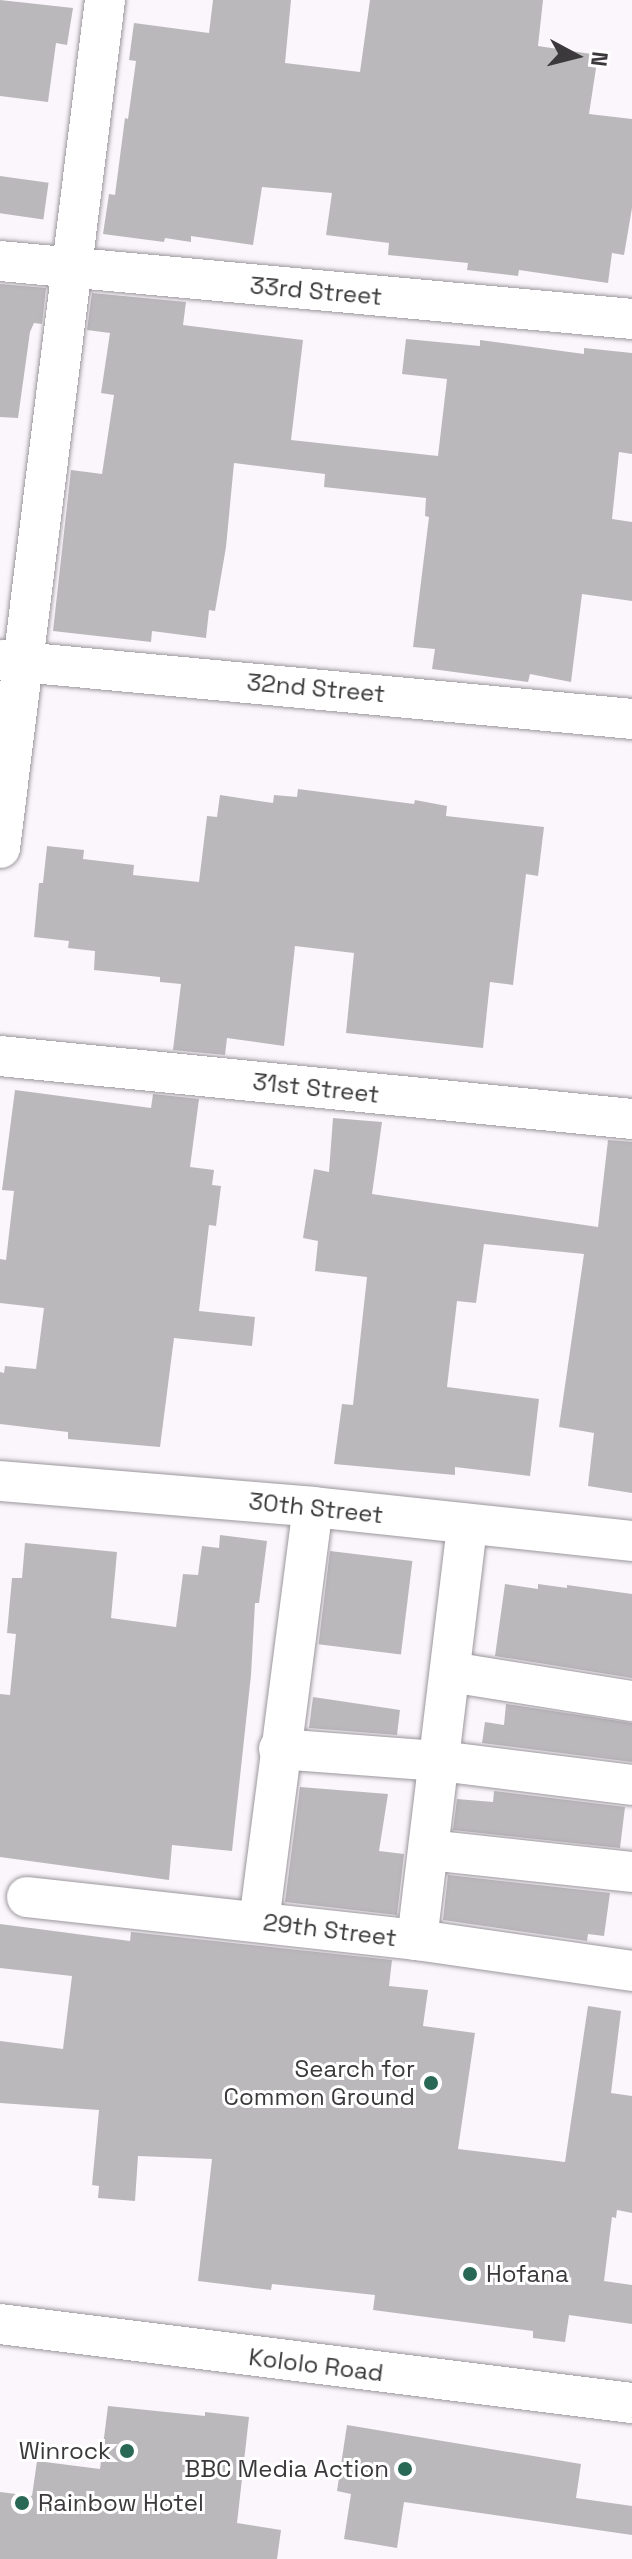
<!DOCTYPE html>
<style>
body{margin:0}
#map{position:relative;width:632px;height:2559px;overflow:hidden;background:#faf6fb;font-family:"Space Grotesk",sans-serif}
div>[style]{position:absolute}
.building>*{inset:0;background:#bbb8bc;transform-origin:0 0}
.roads{filter:drop-shadow(0 0 2px #9b979c) drop-shadow(0 0 2px #9b979c)}
.minor>*{height:40px;margin:-20px;padding:0 20px;transform-origin:20px;border-radius:20px;background:#fff}
.dots>*{width:22px;height:22px;translate:-50% -50%;box-sizing:border-box;border:4px solid #fff;border-radius:50%}
span{translate:-50% -50%;white-space:nowrap;text-align:center;line-height:1.15;-webkit-text-stroke:6px #fff;paint-order:stroke}
.street-label{font-size:24px;color:#3b393b}
.poi-label{font-size:24px;color:#3b393b}
.right{translate:-100% -50%;text-align:right}
.left{translate:0 -50%;text-align:left}
.north{position:absolute;left:536px;top:16px;width:80px;height:80px;-webkit-text-stroke:6px #fff;paint-order:stroke;rotate:97deg;font-size:22px;font-weight:700;line-height:32px;text-align:center;color:#3b393b}
.north::after{content:'';display:block;margin:auto;width:28px;height:36px;background:#3b393b;clip-path:polygon(50% 0,100% 100%,50% 72%,0 100%)}
</style>
<div id="map">
<div class="building">
<i style="clip-path:polygon(0 0,73px 8px,67px 45px,56px 43px,48px 102px,0 96px)"></i>
<i style="clip-path:polygon(213px 0,291px 0,285px 63px,360px 72px,370px 0,543px 0,538px 46px,598px 55px,589px 114px,632px 119px,632px 208px,624px 255px,612px 253px,608px 283px,519px 270px,518px 276px,467px 270px,468px 263px,388px 255px,389px 243px,326px 235px,332px 193px,262px 187px,253px 245px,191px 236px,191px 242px,165px 238px,164px 242px,103px 234px,109px 194px,115px 195px,125px 118px,128px 119px,136px 61px,129px 60px,134px 23px,209px 33px)"></i>
<i style="left:0;top:176px;width:49px;height:37px;rotate:8deg"></i>
<i style="clip-path:polygon(0 284px,46px 288px,42px 324px,34px 323px,30px 332px,18px 418px,0 417px)"></i>
<i style="clip-path:polygon(92px 293px,186px 302px,183px 325px,303px 340px,291px 440px,438px 456px,447px 379px,402px 374px,406px 339px,480px 346px,480px 340px,584px 354px,584px 348px,632px 353px,632px 454px,619px 452px,612px 519px,632px 522px,632px 601px,582px 594px,571px 682px,530px 674px,528px 682px,432px 669px,435px 649px,413px 647px,429px 517px,425px 516px,426px 498px,324px 487px,325px 474px,234px 463px,226px 547px,215px 611px,209px 610px,206px 638px,152px 631px,151px 642px,53px 631px,71px 470px,102px 474px,114px 395px,101px 393px,110px 333px,87px 330px)"></i>
<i style="clip-path:polygon(298px 789px,414px 804px,415px 800px,447px 806px,446px 816px,544px 827px,538px 876px,526px 874px,513px 985px,490px 982px,483px 1048px,346px 1033px,354px 953px,295px 946px,284px 1046px,227px 1038px,225px 1055px,173px 1050px,181px 984px,160px 982px,160px 977px,94px 970px,95px 951px,68px 948px,69px 941px,34px 937px,39px 883px,43px 883px,47px 846px,84px 850px,83px 859px,134px 865px,133px 875px,199px 882px,207px 816px,217px 817px,220px 795px,273px 803px,274px 795px,297px 797px)"></i>
<i style="clip-path:polygon(15px 1090px,151px 1108px,153px 1094px,199px 1099px,190px 1167px,214px 1170px,212px 1185px,221px 1186px,216px 1226px,209px 1225px,199px 1311px,255px 1317px,252px 1346px,174px 1338px,160px 1447px,68px 1439px,68px 1432px,0 1424px,0 1372px,4px 1373px,5px 1366px,36px 1369px,44px 1308px,0 1303px,0 1259px,6px 1260px,14px 1191px,2px 1190px)"></i>
<i style="clip-path:polygon(333px 1118px,382px 1122px,372px 1194px,598px 1227px,608px 1140px,632px 1142px,632px 1493px,588px 1486px,594px 1433px,559px 1427px,584px 1254px,484px 1244px,476px 1303px,457px 1301px,447px 1387px,539px 1399px,530px 1476px,455px 1467px,455px 1475px,334px 1464px,342px 1404px,353px 1405px,367px 1277px,315px 1271px,318px 1241px,303px 1238px,314px 1169px,329px 1172px)"></i>
<i style="clip-path:polygon(220px 1535px,267px 1541px,259px 1603px,255px 1603px,251px 1675px,232px 1851px,172px 1845px,169px 1880px,0 1857px,0 1694px,10px 1695px,16px 1634px,7px 1633px,12px 1578px,22px 1578px,25px 1543px,117px 1552px,111px 1618px,176px 1627px,183px 1574px,198px 1575px,202px 1546px,219px 1548px)"></i>
<i style="left:330px;top:1551px;width:83px;height:94px;rotate:7deg"></i>
<i style="clip-path:polygon(505px 1584px,538px 1589px,538px 1584px,567px 1588px,567px 1585px,632px 1594px,632px 1678px,495px 1656px)"></i>
<i style="clip-path:polygon(313px 1697px,400px 1710px,397px 1735px,309px 1728px)"></i>
<i style="clip-path:polygon(506px 1704px,632px 1723px,632px 1762px,482px 1743px,485px 1722px,504px 1725px)"></i>
<i style="clip-path:polygon(300px 1787px,388px 1794px,379px 1851px,404px 1854px,397px 1915px,285px 1902px)"></i>
<i style="clip-path:polygon(494px 1791px,625px 1807px,620px 1848px,453px 1830px,457px 1799px,493px 1802px)"></i>
<i style="clip-path:polygon(448px 1875px,610px 1893px,604px 1936px,588px 1934px,587px 1941px,443px 1920px)"></i>
<i style="clip-path:polygon(0 1924px,130px 1941px,131px 1932px,392px 1960px,389px 1986px,428px 1990px,423px 2026px,475px 2033px,458px 2149px,565px 2162px,588px 2006px,621px 2011px,611px 2093px,632px 2096px,632px 2213px,617px 2210px,616px 2218px,612px 2217px,604px 2281px,632px 2285px,632px 2324px,569px 2315px,565px 2342px,533px 2338px,533px 2331px,373px 2310px,375px 2295px,272px 2284px,271px 2290px,198px 2281px,212px 2159px,138px 2156px,135px 2201px,98px 2198px,99px 2186px,92px 2185px,99px 2110px,0 2103px,0 2041px,63px 2049px,72px 1976px,0 1968px)"></i>
<i style="clip-path:polygon(108px 2406px,205px 2416px,205px 2412px,249px 2417px,237px 2523px,281px 2530px,277px 2559px,0 2559px,0 2492px,32px 2496px,37px 2461px,100px 2469px)"></i>
<i style="clip-path:polygon(347px 2425px,581px 2464px,576px 2498px,632px 2506px,632px 2535px,404px 2502px,397px 2548px,344px 2539px,351px 2494px,337px 2491px)"></i>
</div>
<div class="roads">
<div class="minor">
<i style="left:0;top:261px;width:635px;rotate:5.24deg"></i>
<i style="left:0;top:660px;width:635px;rotate:5.33deg"></i>
<i style="left:0;top:848px;width:854px;rotate:-82.94deg"></i>
<i style="left:0;top:1056px;width:635px;rotate:5.69deg"></i>
<i style="left:0;top:1481px;width:314px;rotate:4.7deg"></i>
<i style="left:313px;top:1507px;width:321px;rotate:6.1deg"></i>
<i style="left:450px;top:1672px;width:184px;rotate:9.1deg"></i>
<i style="left:279px;top:1749px;width:161px;rotate:4.3deg"></i>
<i style="left:440px;top:1761px;width:193px;rotate:7.1deg"></i>
<i style="left:429px;top:1850px;width:204px;rotate:6.2deg"></i>
<i style="left:27px;top:1897px;width:392px;rotate:6.3deg"></i>
<i style="left:417px;top:1940px;width:217px;rotate:8.2deg"></i>
<i style="left:259px;top:1922px;width:418px;rotate:-82.6deg"></i>
<i style="left:417px;top:1940px;width:419px;rotate:-83.1deg"></i>
<i style="left:0;top:2324px;width:637px;rotate:7.13deg"></i>
</div>
</div>
<div class="dots">
<i style="left:431px;top:2083px;background:#296854"></i>
<i style="left:470px;top:2274px;background:#296854"></i>
<i style="left:127px;top:2451px;background:#296854"></i>
<i style="left:405px;top:2469px;background:#296854"></i>
<i style="left:22px;top:2503px;background:#296854"></i>
</div>
<div class="street-label">
<span style="left:316px;top:291px;rotate:5deg">33rd Street</span>
<span style="left:316px;top:688px;rotate:5deg">32nd Street</span>
<span style="left:316px;top:1088px;rotate:6deg">31st Street</span>
<span style="left:316px;top:1508px;rotate:6deg">30th Street</span>
<span style="left:330px;top:1930px;rotate:7deg">29th Street</span>
<span style="left:316px;top:2365px;rotate:7deg">Kololo Road</span>
</div>
<div class="poi-label">
<span class="right" style="left:415px;top:2083px">Search for<br>Common Ground</span>
<span class="left" style="left:486px;top:2274px">Hofana</span>
<span class="right" style="left:111px;top:2451px">Winrock</span>
<span class="right" style="left:389px;top:2469px">BBC Media Action</span>
<span class="left" style="left:38px;top:2503px">Rainbow Hotel</span>
</div>
<div class="north">N</div>
</div>
